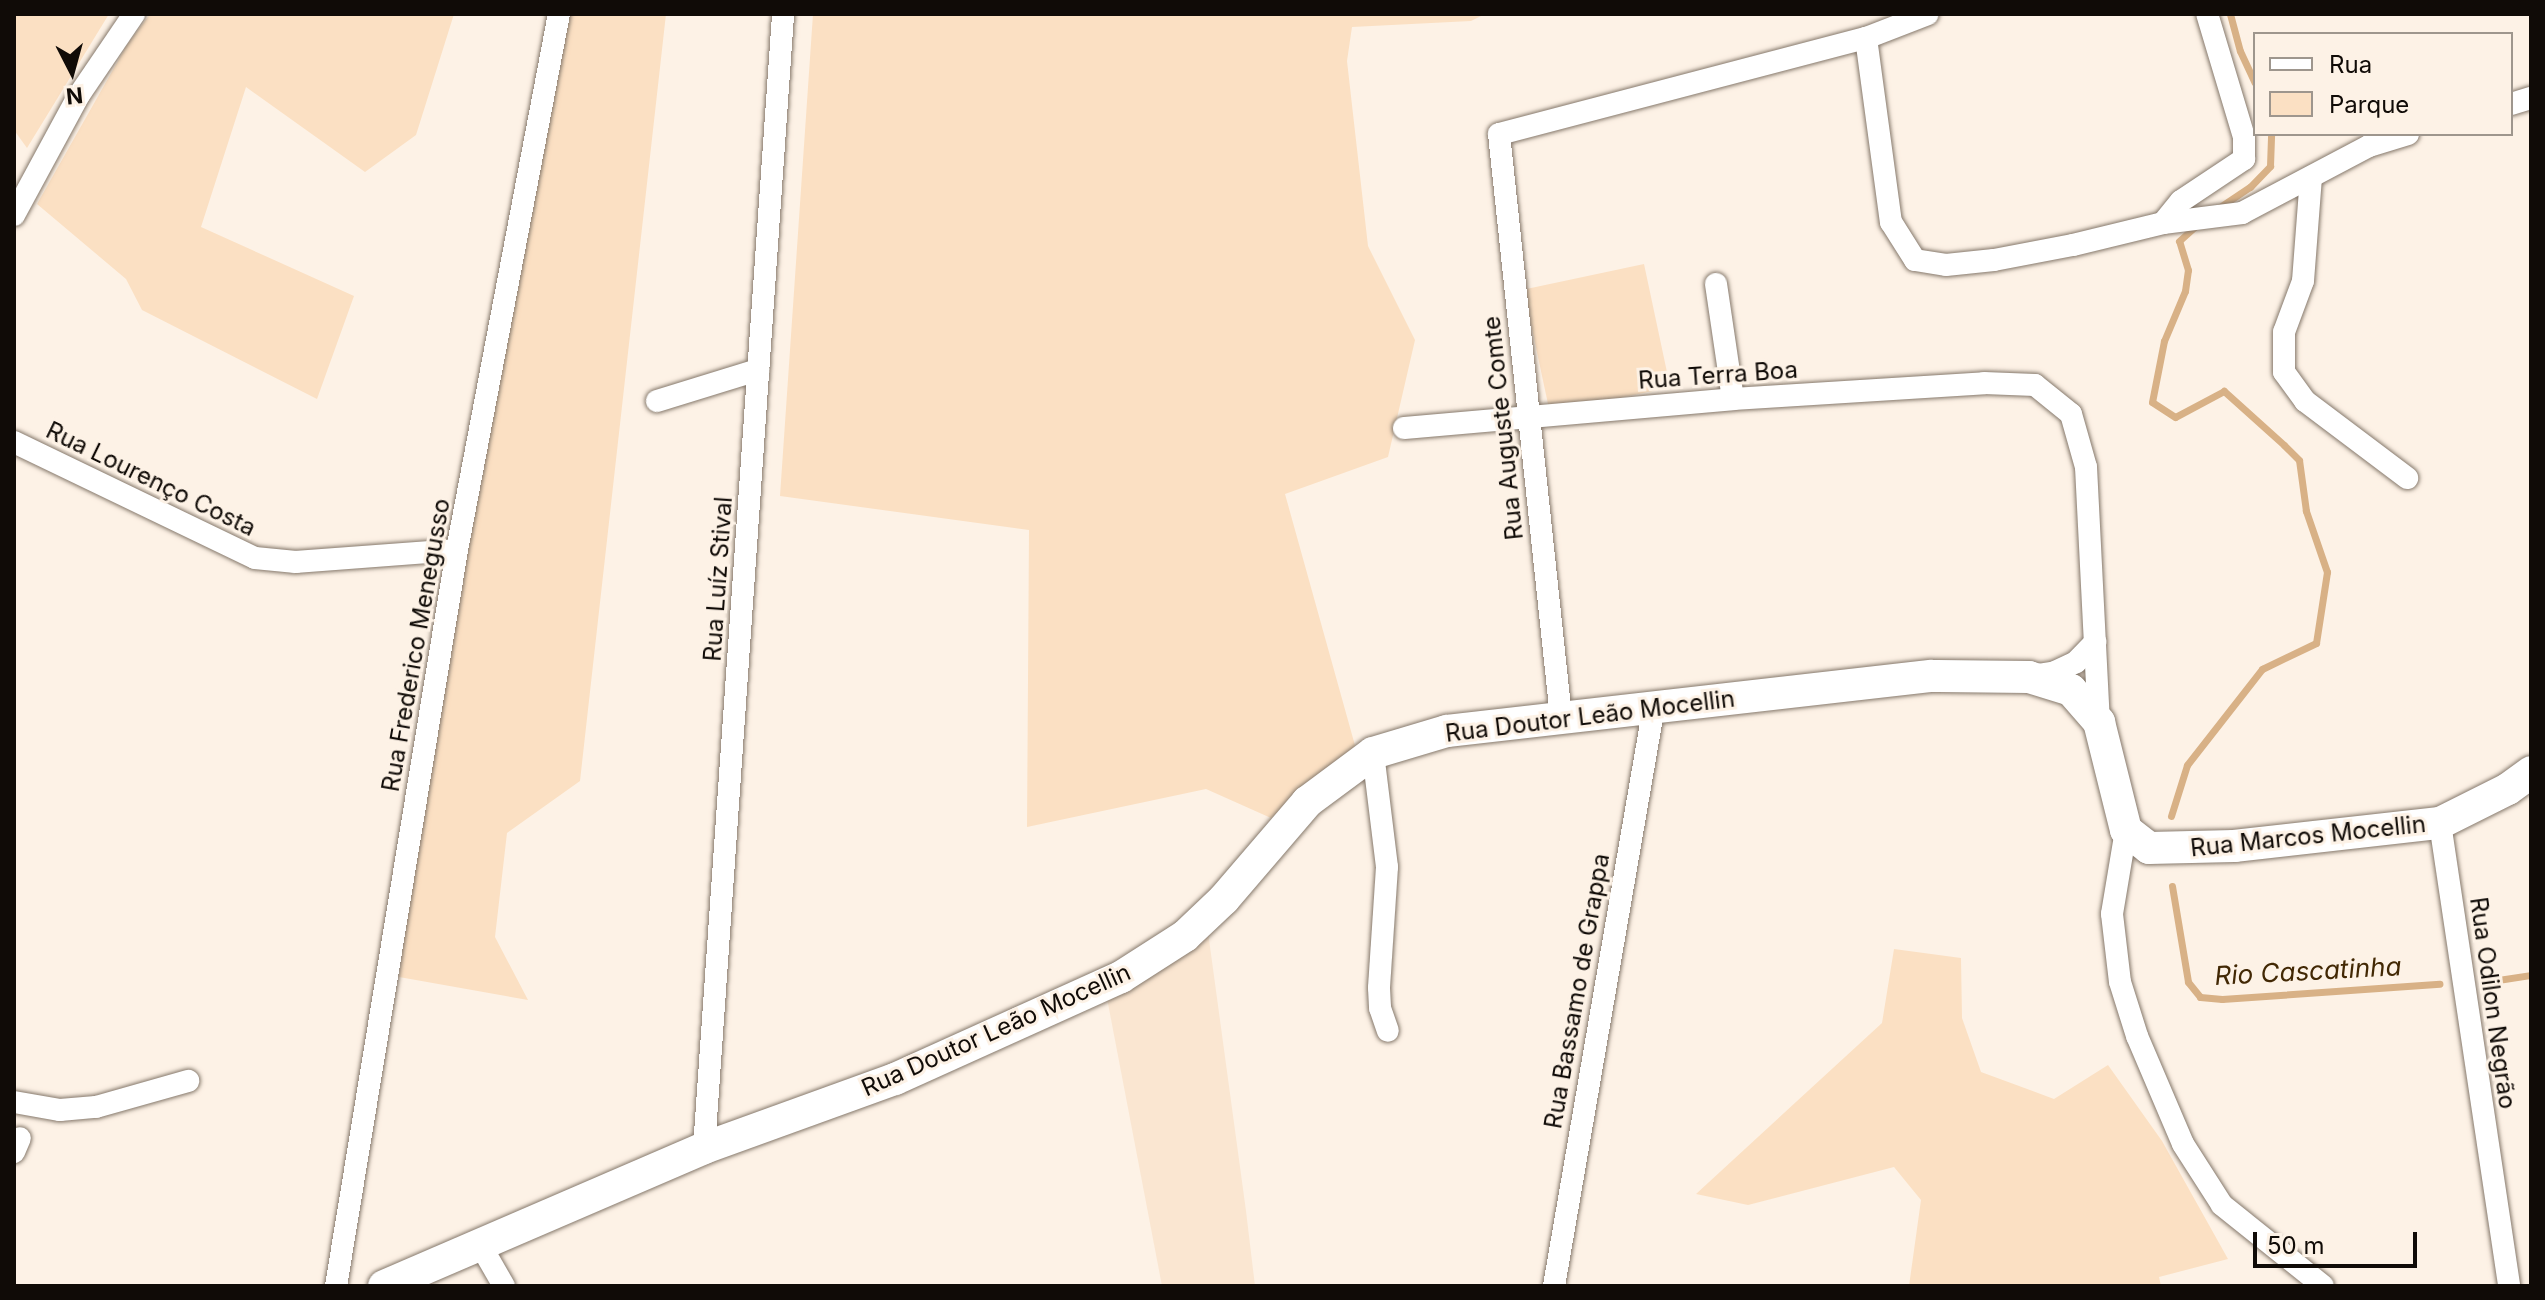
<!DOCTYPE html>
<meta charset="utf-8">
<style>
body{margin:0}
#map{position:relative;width:2545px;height:1300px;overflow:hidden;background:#fdf2e6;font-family:Inter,sans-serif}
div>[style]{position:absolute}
.built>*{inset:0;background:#fae6d1}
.green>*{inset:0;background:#fbe0c3;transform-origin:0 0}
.stream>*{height:7px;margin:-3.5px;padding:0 3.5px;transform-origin:3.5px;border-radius:3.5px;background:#d8b186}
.roads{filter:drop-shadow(0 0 2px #85786b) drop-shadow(0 0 2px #85786b)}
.street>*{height:22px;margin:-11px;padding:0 11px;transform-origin:11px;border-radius:11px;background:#fff}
.secondary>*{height:32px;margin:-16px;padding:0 16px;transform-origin:16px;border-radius:16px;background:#fff}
span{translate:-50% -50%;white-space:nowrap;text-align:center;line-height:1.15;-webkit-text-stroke:6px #fdf2e6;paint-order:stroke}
.street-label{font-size:24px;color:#100b07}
.water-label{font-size:26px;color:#422804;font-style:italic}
.frame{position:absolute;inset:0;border:16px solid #100b07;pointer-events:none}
.legend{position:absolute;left:2253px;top:32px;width:260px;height:104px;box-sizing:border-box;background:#fdf2e6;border:2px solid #9e968d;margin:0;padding:10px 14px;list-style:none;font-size:24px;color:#100b07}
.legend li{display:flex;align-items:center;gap:16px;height:40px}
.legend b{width:40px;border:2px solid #9e968d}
.north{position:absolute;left:32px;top:32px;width:80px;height:80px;-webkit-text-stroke:6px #fdf2e6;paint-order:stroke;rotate:174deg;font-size:22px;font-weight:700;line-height:32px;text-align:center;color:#100b07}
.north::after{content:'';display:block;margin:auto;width:28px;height:36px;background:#100b07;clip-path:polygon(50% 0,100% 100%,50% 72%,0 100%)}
.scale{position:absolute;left:2253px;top:1232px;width:164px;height:36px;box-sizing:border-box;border:4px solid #100b07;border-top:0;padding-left:10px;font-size:24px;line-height:28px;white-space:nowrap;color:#100b07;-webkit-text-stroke:6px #fdf2e6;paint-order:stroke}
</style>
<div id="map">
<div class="built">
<i style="clip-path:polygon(1208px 932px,1246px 1211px,1255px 1286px,1162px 1286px,1106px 993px)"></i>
</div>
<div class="green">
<i style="clip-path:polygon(14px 14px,109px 14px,27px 148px,14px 130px)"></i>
<i style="clip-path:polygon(150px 14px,454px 14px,416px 135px,365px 172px,246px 87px,201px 227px,354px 296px,317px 399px,142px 310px,126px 279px,37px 204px,127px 45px)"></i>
<i style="clip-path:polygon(564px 14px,666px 14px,580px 781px,507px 833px,495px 937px,528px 1000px,399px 977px,425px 776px)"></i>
<i style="clip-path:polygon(813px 14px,1485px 14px,1471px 21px,1352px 27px,1347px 61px,1368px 246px,1415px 340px,1388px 457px,1285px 494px,1356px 749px,1271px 818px,1206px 789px,1027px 827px,1029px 530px,780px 496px)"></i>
<i style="left:1644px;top:264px;width:126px;height:123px;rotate:78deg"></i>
<i style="clip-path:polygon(1894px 949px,1961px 958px,1962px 1018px,1981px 1072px,2054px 1099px,2108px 1065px,2162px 1141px,2228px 1259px,2159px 1277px,2161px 1286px,1909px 1286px,1921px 1200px,1894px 1167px,1748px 1205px,1696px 1194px,1882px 1023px)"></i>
</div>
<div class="stream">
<i style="left:2230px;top:14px;width:38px;rotate:75deg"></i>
<i style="left:2240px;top:51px;width:35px;rotate:65deg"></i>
<i style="left:2217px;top:209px;width:40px;rotate:-34deg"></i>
<i style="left:2250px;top:187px;width:29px;rotate:-46deg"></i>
<i style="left:2270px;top:166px;width:32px;rotate:-88deg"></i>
<i style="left:2171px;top:816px;width:53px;rotate:-72.6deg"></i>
<i style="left:2187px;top:765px;width:122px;rotate:-52deg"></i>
<i style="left:2262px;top:669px;width:60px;rotate:-25.7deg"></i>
<i style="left:2316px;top:643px;width:72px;rotate:-81.2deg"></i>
<i style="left:2327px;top:572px;width:65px;rotate:-109deg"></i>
<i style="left:2306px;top:511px;width:51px;rotate:-97.8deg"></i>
<i style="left:2299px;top:460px;width:21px;rotate:-135deg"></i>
<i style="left:2284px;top:445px;width:81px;rotate:-138deg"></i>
<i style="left:2224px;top:391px;width:55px;rotate:152deg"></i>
<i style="left:2175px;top:417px;width:27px;rotate:-147deg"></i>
<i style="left:2152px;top:402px;width:62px;rotate:-78.9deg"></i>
<i style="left:2164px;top:341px;width:54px;rotate:-67.2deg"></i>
<i style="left:2185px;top:291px;width:21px;rotate:-82deg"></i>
<i style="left:2188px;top:270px;width:30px;rotate:-107deg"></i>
<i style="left:2179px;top:241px;width:25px;rotate:-42deg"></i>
<i style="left:2172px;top:886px;width:97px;rotate:80.5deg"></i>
<i style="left:2188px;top:982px;width:19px;rotate:51deg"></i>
<i style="left:2200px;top:997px;width:22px;rotate:5deg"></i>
<i style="left:2222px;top:999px;width:218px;rotate:-4deg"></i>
<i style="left:2485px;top:982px;width:47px;rotate:-8.7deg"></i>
</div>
<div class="roads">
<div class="street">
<i style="left:1866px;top:38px;width:186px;rotate:82.3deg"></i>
<i style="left:1891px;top:222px;width:45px;rotate:57.7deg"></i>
<i style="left:1915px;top:260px;width:31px;rotate:9deg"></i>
<i style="left:1946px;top:265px;width:48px;rotate:-5.9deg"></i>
<i style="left:1994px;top:260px;width:80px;rotate:-10.8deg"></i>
<i style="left:2073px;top:245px;width:93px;rotate:-13.7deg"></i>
<i style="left:2163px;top:223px;width:80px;rotate:-7.2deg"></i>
<i style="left:2242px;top:213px;width:144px;rotate:-27.8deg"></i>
<i style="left:2369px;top:146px;width:41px;rotate:-17.1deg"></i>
<i style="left:2511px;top:104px;width:21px;rotate:-17deg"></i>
<i style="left:2311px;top:177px;width:104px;rotate:94.4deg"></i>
<i style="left:2303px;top:281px;width:54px;rotate:110.4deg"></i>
<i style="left:2284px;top:332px;width:40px;rotate:90deg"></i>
<i style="left:2284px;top:372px;width:36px;rotate:54deg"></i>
<i style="left:2305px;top:401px;width:128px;rotate:37deg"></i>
<i style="left:14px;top:215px;width:136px;rotate:-61.6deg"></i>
<i style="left:79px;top:95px;width:98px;rotate:-55.8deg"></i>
<i style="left:2163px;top:223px;width:28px;rotate:-51deg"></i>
<i style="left:2181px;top:201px;width:76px;rotate:-33.7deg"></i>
<i style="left:2244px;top:159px;width:22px;rotate:-90deg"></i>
<i style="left:2244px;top:137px;width:128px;rotate:-106.7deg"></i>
<i style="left:1716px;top:284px;width:116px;rotate:81.6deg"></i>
<i style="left:657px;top:401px;width:106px;rotate:-17.1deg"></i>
<i style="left:1404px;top:428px;width:330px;rotate:-5deg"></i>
<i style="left:1733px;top:399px;width:252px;rotate:-3.6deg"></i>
<i style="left:1984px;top:383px;width:51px;rotate:2.2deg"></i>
<i style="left:2035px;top:385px;width:46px;rotate:38.9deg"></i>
<i style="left:2071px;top:414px;width:55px;rotate:74.2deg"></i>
<i style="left:2086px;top:467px;width:255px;rotate:87.1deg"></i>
<i style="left:14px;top:442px;width:267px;rotate:25.7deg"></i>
<i style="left:255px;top:558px;width:41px;rotate:5.6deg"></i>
<i style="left:296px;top:562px;width:161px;rotate:-4.3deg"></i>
<i style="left:2031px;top:676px;width:24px;rotate:-9deg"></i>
<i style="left:2055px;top:672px;width:23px;rotate:-25deg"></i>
<i style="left:2076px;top:662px;width:28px;rotate:-46deg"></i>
<i style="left:1561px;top:717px;width:586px;rotate:-96.07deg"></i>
<i style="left:1499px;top:134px;width:379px;rotate:-14.7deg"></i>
<i style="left:1866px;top:38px;width:66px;rotate:-21.2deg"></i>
<i style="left:1373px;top:753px;width:115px;rotate:83deg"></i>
<i style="left:1387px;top:867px;width:121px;rotate:93.8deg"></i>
<i style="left:1379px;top:988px;width:20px;rotate:87deg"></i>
<i style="left:1380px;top:1008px;width:24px;rotate:71deg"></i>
<i style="left:2440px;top:823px;width:468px;rotate:81.5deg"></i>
<i style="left:2126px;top:830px;width:85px;rotate:99.5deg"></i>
<i style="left:2112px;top:914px;width:68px;rotate:83.3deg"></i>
<i style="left:2120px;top:982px;width:57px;rotate:72.5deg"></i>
<i style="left:2137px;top:1036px;width:117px;rotate:66.9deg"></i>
<i style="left:2183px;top:1144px;width:72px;rotate:57.4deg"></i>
<i style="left:2222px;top:1205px;width:129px;rotate:38.7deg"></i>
<i style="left:14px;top:1102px;width:47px;rotate:9.9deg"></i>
<i style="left:60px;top:1110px;width:36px;rotate:-5deg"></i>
<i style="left:96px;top:1107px;width:96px;rotate:-15.8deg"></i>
<i style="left:704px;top:1148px;width:1137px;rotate:-86.01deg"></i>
<i style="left:14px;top:1152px;width:15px;rotate:-67deg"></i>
<i style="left:481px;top:1246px;width:46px;rotate:60.1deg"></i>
<i style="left:336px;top:1286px;width:746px;rotate:-80.66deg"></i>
<i style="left:457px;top:550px;width:546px;rotate:-79.23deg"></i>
<i style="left:1554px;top:1286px;width:589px;rotate:-80.22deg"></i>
</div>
<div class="secondary">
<i style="left:384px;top:1286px;width:348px;rotate:-23.3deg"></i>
<i style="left:704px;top:1148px;width:203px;rotate:-19.9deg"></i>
<i style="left:895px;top:1079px;width:248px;rotate:-24.3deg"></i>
<i style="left:1121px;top:977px;width:76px;rotate:-32.6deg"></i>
<i style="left:1185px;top:936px;width:54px;rotate:-43.5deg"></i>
<i style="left:1224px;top:899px;width:128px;rotate:-49.4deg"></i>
<i style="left:1307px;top:802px;width:82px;rotate:-36.6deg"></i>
<i style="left:1373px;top:753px;width:77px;rotate:-16.6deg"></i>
<i style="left:1447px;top:731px;width:488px;rotate:-6.5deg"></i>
<i style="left:1932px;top:676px;width:97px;rotate:0.6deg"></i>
<i style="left:2029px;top:677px;width:44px;rotate:17.2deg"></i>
<i style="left:2071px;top:690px;width:43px;rotate:48.8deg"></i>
<i style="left:2099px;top:722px;width:111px;rotate:76deg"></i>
<i style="left:2126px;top:830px;width:29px;rotate:38deg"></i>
<i style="left:2149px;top:848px;width:85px;rotate:-1.3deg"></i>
<i style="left:2234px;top:846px;width:207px;rotate:-6.4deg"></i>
<i style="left:2440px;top:823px;width:76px;rotate:-26.6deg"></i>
<i style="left:2508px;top:789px;width:29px;rotate:-36deg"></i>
</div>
</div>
<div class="street-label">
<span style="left:1718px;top:375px;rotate:-4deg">Rua Terra Boa</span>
<span style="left:1503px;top:428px;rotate:-96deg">Rua Auguste Comte</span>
<span style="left:151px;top:479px;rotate:26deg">Rua Lourenço Costa</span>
<span style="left:718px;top:579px;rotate:-86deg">Rua Luíz Stival</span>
<span style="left:416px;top:645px;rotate:-80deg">Rua Frederico Menegusso</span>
<span style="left:1590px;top:716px;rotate:-7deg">Rua Doutor Leão Mocellin</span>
<span style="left:2308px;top:836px;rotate:-6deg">Rua Marcos Mocellin</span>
<span style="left:1577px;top:991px;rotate:-80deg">Rua Bassamo de Grappa</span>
<span style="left:2493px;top:1003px;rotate:82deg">Rua Odilon Negrão</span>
<span style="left:996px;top:1030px;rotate:-24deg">Rua Doutor Leão Mocellin</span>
</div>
<div class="water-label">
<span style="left:2308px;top:971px;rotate:-3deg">Rio Cascatinha</span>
</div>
<div class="frame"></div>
<ul class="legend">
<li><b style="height:10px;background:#fff"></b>Rua</li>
<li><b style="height:22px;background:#fbe0c3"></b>Parque</li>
</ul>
<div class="north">N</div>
<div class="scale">50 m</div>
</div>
